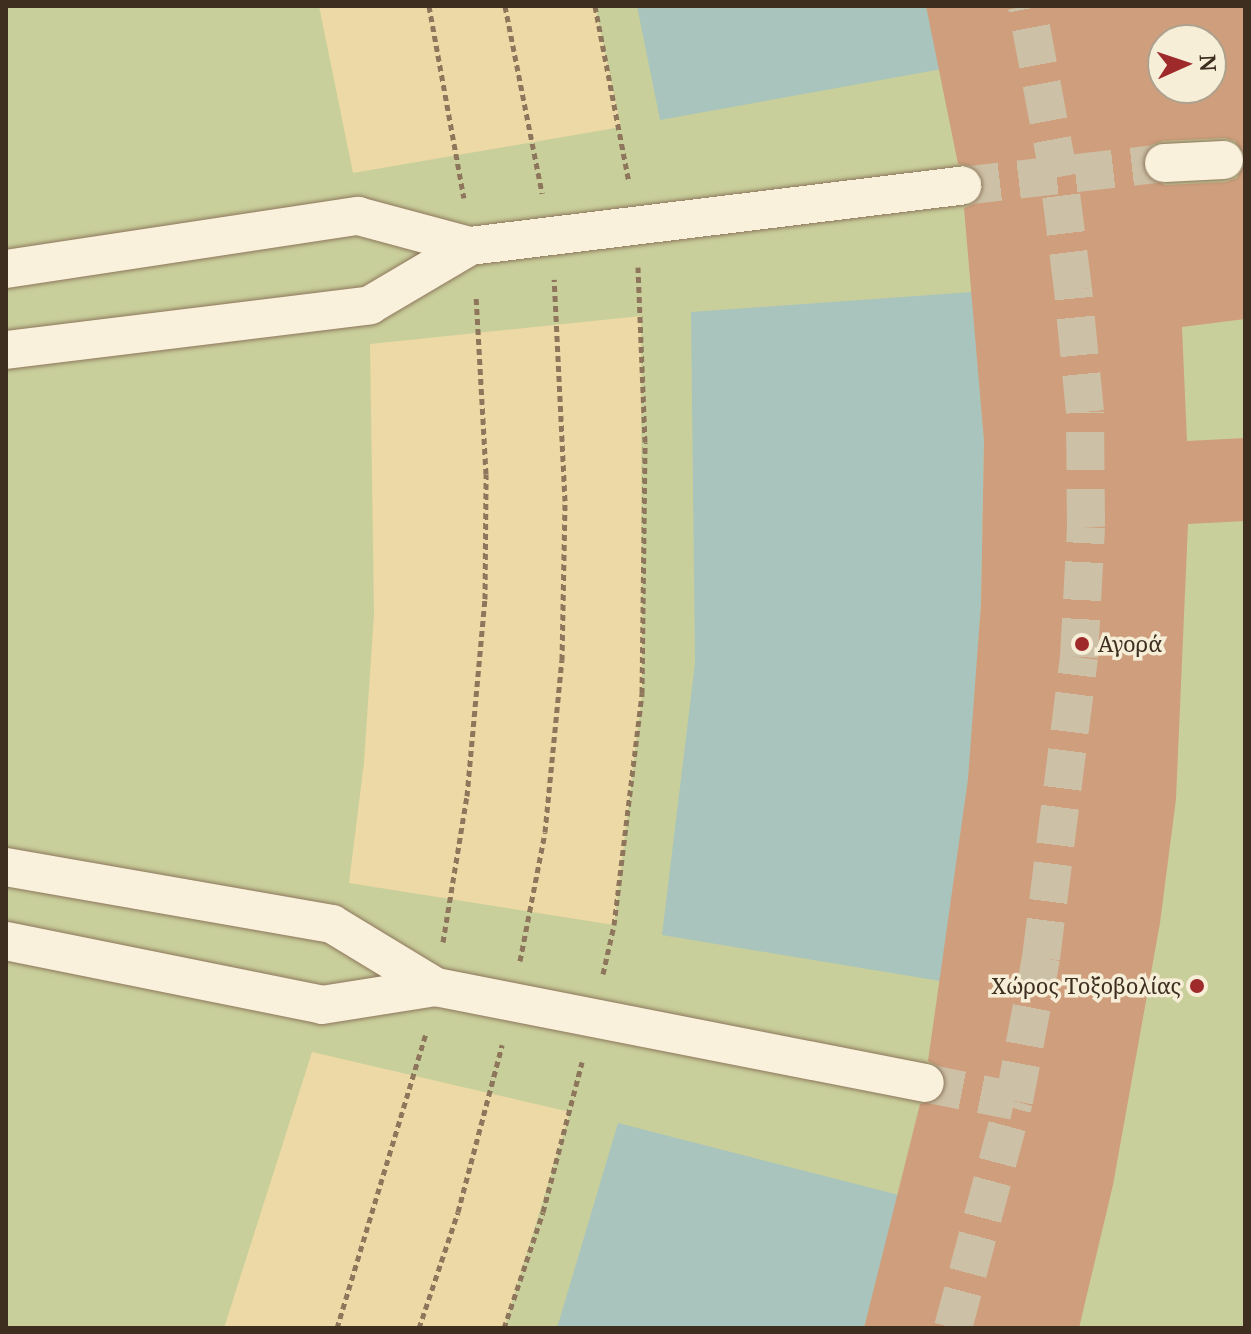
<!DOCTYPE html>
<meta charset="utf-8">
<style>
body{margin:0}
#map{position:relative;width:1251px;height:1334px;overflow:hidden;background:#f0e4c8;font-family:"Noto Serif",serif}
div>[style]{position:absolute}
.green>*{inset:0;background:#c9cf9b}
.sand>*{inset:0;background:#ecd9a5}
.water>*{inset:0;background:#a9c4bc}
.building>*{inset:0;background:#cf9f7d}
.pedestrian-tunnel>*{height:38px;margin-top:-19px;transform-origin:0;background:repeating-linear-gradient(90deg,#ccc0a6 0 38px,transparent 0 57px)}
.path>*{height:5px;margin-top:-2.5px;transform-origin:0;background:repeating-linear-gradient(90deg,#8d765c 0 6px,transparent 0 10px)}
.roads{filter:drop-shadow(0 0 2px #8d765c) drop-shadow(0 0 2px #8d765c)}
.pedestrian>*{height:38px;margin:-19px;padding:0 19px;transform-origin:19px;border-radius:19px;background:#faf1dc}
.dots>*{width:22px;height:22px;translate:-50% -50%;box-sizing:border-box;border:4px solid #f7eed8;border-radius:50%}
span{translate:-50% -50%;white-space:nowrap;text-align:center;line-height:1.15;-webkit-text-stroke:7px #f7eed8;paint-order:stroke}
.poi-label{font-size:22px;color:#3d2e20}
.left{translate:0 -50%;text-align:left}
.right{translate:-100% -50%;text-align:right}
.frame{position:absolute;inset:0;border:8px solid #3d2e20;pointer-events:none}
.north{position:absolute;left:1147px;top:24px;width:80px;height:80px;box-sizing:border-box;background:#f7eed8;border:2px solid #ada18e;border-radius:50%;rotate:87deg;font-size:22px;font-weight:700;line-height:32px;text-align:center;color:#3d2e20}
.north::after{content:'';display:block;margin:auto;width:28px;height:36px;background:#9e2a2b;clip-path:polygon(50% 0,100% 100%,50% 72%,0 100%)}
</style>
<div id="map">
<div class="green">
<i style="clip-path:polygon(evenodd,6px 6px,1245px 6px,1245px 1328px,6px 1328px,6px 6px,1163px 40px,1211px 40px,1211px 88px,1163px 88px,1163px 40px)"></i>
</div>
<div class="sand">
<i style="clip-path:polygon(319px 6px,595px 6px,621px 127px,353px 173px)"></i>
<i style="clip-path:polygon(641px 316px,642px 693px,614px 925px,349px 883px,364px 762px,374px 614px,370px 344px)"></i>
<i style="clip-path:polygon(312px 1052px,570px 1112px,504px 1328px,224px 1328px)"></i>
</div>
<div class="water">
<i style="clip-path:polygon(637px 6px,926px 6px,942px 69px,660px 120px)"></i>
<i style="clip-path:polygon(972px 292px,984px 441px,981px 604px,969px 779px,940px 981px,662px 935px,695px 663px,691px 312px)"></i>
<i style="clip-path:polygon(618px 1123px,899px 1195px,864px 1328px,557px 1328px)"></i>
</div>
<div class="building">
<i style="clip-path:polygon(evenodd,926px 6px,1245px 6px,1245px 156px,1235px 141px,1224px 138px,1163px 141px,1151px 145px,1142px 163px,1146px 176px,1165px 185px,1226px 182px,1237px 178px,1245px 164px,1245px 319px,1182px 327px,1187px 441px,1245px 438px,1245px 521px,1188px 524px,1176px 799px,1160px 923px,1113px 1185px,1079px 1328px,864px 1328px,920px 1104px,941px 1098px,947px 1086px,940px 1067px,928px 1061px,968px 779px,981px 604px,984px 441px,964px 208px,976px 203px,984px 184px,971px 166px,958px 164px,926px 6px,1163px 40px,1211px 40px,1211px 88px,1163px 88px,1163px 40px)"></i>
</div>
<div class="pedestrian-tunnel">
<i style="left:962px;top:186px;width:203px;rotate:-6.5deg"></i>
<i style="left:925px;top:1083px;width:91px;rotate:11.4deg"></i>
<i style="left:953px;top:1328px;width:235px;rotate:-75deg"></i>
<i style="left:1014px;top:1101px;width:146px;rotate:-79.3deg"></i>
<i style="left:1041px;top:958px;width:303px;rotate:-82.8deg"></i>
<i style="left:1079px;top:657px;width:130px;rotate:-86.9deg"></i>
<i style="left:1086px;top:527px;width:115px;rotate:-90.5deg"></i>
<i style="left:1085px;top:412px;width:123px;rotate:-95.6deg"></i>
<i style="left:1073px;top:290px;width:114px;rotate:-97.1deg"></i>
<i style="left:1059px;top:177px;width:174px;rotate:-100.6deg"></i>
</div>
<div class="path">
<i style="left:429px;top:6px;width:195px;rotate:79.7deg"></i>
<i style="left:505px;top:6px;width:191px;rotate:78.8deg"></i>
<i style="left:595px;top:6px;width:179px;rotate:79.1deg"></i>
<i style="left:443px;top:942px;width:148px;rotate:-80.7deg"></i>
<i style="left:467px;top:796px;width:198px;rotate:-84.8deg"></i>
<i style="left:485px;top:599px;width:125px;rotate:-89.5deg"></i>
<i style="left:486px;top:474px;width:179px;rotate:-93.2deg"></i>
<i style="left:520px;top:961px;width:131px;rotate:-79deg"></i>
<i style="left:545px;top:832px;width:173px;rotate:-84.4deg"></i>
<i style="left:562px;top:660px;width:159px;rotate:-88.9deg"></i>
<i style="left:565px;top:501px;width:222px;rotate:-92.8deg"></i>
<i style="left:603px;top:974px;width:50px;rotate:-77.3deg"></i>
<i style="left:614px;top:925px;width:234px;rotate:-83.1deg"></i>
<i style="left:642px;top:693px;width:251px;rotate:-89.3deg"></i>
<i style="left:645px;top:442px;width:175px;rotate:-92.3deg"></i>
<i style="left:337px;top:1328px;width:307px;rotate:-73.2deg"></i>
<i style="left:419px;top:1328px;width:122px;rotate:-71.4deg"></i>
<i style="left:458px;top:1212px;width:173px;rotate:-75.2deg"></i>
<i style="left:504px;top:1328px;width:122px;rotate:-71.4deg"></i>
<i style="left:543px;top:1212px;width:155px;rotate:-75.4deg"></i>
</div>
<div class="roads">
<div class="pedestrian">
<i style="left:1164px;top:163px;width:60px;rotate:-2.9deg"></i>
<i style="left:6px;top:269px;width:356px;rotate:-8.6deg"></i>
<i style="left:358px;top:216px;width:116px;rotate:15deg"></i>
<i style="left:470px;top:246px;width:496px;rotate:-7deg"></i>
<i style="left:6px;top:350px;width:367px;rotate:-7deg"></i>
<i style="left:370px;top:305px;width:116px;rotate:-30.5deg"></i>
<i style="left:6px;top:867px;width:331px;rotate:9.9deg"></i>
<i style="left:332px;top:924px;width:122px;rotate:31.2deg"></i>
<i style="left:436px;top:987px;width:498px;rotate:11.1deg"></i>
<i style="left:6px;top:941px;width:322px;rotate:11.4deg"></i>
<i style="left:322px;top:1005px;width:115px;rotate:-9deg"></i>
</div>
</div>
<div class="dots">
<i style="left:1082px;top:644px;background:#9e2a2b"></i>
<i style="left:1197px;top:986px;background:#9e2a2b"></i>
</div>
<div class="poi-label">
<span class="left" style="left:1098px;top:644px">Αγορά</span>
<span class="right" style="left:1181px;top:986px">Χώρος Τοξοβολίας</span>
</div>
<div class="frame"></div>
<div class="north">N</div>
</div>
